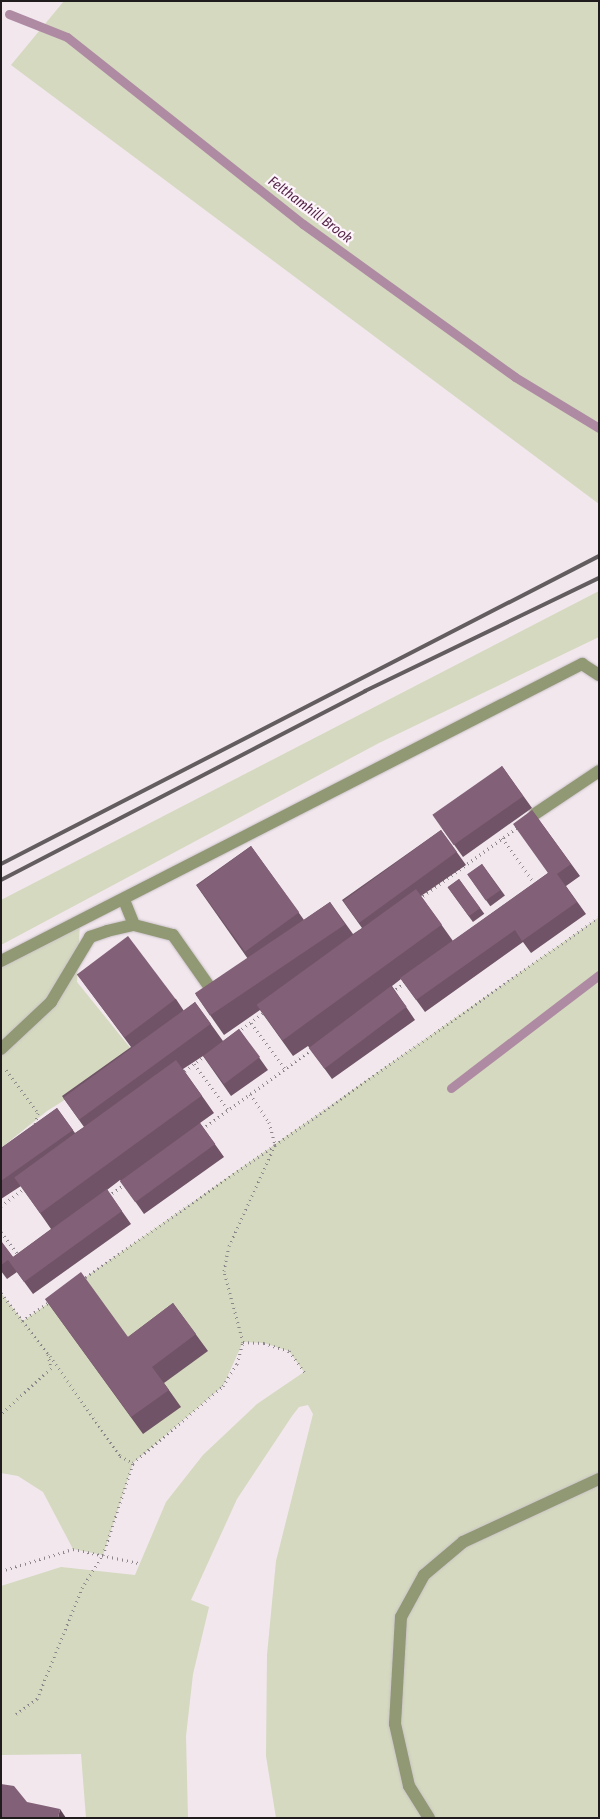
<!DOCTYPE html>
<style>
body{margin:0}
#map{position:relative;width:600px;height:1819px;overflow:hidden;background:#f1e7ed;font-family:"Fira Sans Condensed",sans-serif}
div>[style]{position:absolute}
.green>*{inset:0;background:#d4d9bf}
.stream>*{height:9px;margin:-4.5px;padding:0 4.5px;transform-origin:4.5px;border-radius:4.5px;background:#af8aa3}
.path>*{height:3px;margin-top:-1.5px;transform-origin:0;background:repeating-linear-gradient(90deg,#8d868a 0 1px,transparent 0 5px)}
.roads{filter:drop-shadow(0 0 1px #cbc2c8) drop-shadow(0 0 1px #cbc2c8)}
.service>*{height:12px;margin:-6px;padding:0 6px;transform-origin:6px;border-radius:6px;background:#919874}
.rail>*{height:4px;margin:-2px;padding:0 2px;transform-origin:2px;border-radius:2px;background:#635d60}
.wall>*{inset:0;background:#705366;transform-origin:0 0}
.shaded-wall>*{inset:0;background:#5b4353}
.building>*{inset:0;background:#826077;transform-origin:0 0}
span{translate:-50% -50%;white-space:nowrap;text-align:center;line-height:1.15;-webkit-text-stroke:4.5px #fef4fb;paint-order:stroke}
.water-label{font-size:14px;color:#542447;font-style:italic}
.frame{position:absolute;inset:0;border:2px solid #201c1e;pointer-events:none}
</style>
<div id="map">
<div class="green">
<i style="clip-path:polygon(64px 1px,599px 1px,599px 504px,11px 65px)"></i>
<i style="clip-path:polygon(599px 591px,599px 637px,379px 743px,1px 945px,1px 900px)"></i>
<i style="clip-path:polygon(599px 917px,599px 1818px,276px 1818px,266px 1756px,267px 1655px,276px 1561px,313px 1414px,308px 1405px,299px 1407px,292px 1416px,237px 1499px,191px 1600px,209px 1607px,193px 1674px,186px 1736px,188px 1818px,86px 1818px,81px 1754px,1px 1755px,1px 1586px,61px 1567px,135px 1575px,166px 1502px,203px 1455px,257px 1404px,304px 1372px,289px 1351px,264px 1343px,243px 1342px,223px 1386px,133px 1463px,103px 1555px,73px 1549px,43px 1492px,18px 1476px,1px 1473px,1px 1293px,23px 1321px)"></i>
<i style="clip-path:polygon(80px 921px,77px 982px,136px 1055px,47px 1111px,1px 1148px,1px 961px)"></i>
</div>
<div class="stream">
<i style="left:9px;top:14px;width:62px;rotate:21.6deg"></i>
<i style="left:67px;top:37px;width:301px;rotate:38.4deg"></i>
<i style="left:303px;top:224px;width:261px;rotate:35.8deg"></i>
<i style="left:515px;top:377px;width:98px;rotate:31.3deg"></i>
<i style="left:451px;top:1088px;width:186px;rotate:-37.4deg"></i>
</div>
<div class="path">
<i style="left:502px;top:838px;width:57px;rotate:54.3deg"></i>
<i style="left:419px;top:899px;width:124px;rotate:-36.1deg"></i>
<i style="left:392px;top:992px;width:17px;rotate:-36deg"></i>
<i style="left:251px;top:1023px;width:57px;rotate:53.5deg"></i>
<i style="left:238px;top:1032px;width:34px;rotate:-37deg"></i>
<i style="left:194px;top:1064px;width:57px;rotate:53.5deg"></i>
<i style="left:6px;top:1070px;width:54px;rotate:53.3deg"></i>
<i style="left:38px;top:1113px;width:11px;rotate:105deg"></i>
<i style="left:181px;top:1074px;width:31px;rotate:-37deg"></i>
<i style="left:250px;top:1094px;width:34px;rotate:56deg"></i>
<i style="left:269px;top:1122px;width:24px;rotate:75deg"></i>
<i style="left:275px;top:1145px;width:396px;rotate:-35.1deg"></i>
<i style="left:202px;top:1129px;width:138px;rotate:-35.9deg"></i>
<i style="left:108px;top:1196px;width:21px;rotate:-35deg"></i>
<i style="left:1px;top:1206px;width:30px;rotate:-37deg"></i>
<i style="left:1px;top:1232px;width:30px;rotate:53deg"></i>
<i style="left:1px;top:1293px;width:77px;rotate:52.4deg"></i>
<i style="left:48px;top:1354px;width:14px;rotate:78deg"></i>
<i style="left:51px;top:1368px;width:68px;rotate:137.4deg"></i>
<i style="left:22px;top:1321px;width:35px;rotate:-35deg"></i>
<i style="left:243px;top:1342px;width:21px;rotate:3deg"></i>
<i style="left:264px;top:1343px;width:26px;rotate:18deg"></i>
<i style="left:289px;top:1351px;width:26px;rotate:54deg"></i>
<i style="left:50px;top:1356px;width:122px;rotate:55deg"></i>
<i style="left:120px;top:1456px;width:15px;rotate:28deg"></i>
<i style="left:1px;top:1571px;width:75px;rotate:-17deg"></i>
<i style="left:73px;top:1549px;width:67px;rotate:12deg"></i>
<i style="left:16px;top:1714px;width:26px;rotate:-36deg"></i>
<i style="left:37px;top:1699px;width:120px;rotate:-67.9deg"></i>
<i style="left:82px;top:1588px;width:39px;rotate:-58deg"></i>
<i style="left:103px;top:1555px;width:97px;rotate:-71.9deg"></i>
<i style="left:133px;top:1463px;width:118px;rotate:-40.5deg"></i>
<i style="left:223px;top:1386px;width:26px;rotate:-58deg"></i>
<i style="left:237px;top:1364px;width:23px;rotate:-75deg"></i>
<i style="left:243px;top:1342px;width:73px;rotate:-105deg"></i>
<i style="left:224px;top:1271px;width:25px;rotate:-79deg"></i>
<i style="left:229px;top:1246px;width:111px;rotate:-65.5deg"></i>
<i style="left:275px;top:1145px;width:234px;rotate:145.1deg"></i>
</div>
<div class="roads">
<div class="service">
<i style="left:535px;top:814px;width:77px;rotate:-33.9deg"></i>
<i style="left:124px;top:900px;width:27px;rotate:68deg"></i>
<i style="left:1px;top:961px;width:653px;rotate:-27.08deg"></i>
<i style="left:582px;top:664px;width:20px;rotate:33deg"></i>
<i style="left:1px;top:1049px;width:69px;rotate:-43.2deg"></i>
<i style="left:51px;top:1002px;width:76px;rotate:-59deg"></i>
<i style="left:90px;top:937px;width:18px;rotate:-19deg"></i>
<i style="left:107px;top:931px;width:28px;rotate:-13deg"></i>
<i style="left:134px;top:925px;width:40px;rotate:14.4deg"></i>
<i style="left:173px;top:935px;width:66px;rotate:54.9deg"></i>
<i style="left:429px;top:1818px;width:38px;rotate:-122deg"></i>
<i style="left:409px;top:1786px;width:64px;rotate:-102.7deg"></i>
<i style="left:395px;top:1724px;width:107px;rotate:-86.8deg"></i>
<i style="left:401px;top:1617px;width:48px;rotate:-61.3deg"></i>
<i style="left:424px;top:1575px;width:51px;rotate:-40.2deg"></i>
<i style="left:463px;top:1542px;width:150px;rotate:-24.9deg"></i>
</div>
</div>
<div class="rail">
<i style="left:1px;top:864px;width:673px;rotate:-27.25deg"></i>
<i style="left:1px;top:880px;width:410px;rotate:-27.4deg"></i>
<i style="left:365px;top:691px;width:260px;rotate:-25.8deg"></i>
</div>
<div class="wall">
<i style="clip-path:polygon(502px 766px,532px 808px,463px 857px,442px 828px)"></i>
<i style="clip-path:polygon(532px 810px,580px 876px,566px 886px,586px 914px,531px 953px,523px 942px,425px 1012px,401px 979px,392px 986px,415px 1020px,332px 1079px,308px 1046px,293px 1056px,260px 1010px,224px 1035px,196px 995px,248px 959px,196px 885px,251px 846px,304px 920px,330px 902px,353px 934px,362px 928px,342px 900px,441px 830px,466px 865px,421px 896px,453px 941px,548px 873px)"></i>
<i style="left:482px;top:864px;width:39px;height:18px;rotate:54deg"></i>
<i style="left:459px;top:879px;width:43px;height:14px;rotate:54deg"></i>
<i style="clip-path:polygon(77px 974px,176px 999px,184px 1011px,195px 1002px,223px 1041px,239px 1029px,268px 1070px,231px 1096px,203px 1056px,183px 1069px,214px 1113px,200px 1123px,224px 1157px,144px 1214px,120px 1180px,107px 1190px,131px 1224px,33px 1294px,17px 1272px,7px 1279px,1px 1271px,1px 1241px,13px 1257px,51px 1229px,21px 1186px,1px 1199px,1px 1148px,57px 1108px,75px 1133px,84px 1127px,62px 1096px,131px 1047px)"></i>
<i style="clip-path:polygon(45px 1299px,128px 1337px,173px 1303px,208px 1351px,164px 1383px,181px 1407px,143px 1434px)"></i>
</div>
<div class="shaded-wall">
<i style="clip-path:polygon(60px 1809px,66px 1818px,58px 1818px)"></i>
</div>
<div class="building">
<i style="left:502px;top:766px;width:37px;height:85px;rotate:55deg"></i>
<i style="clip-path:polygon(532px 810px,571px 864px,557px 874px,577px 902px,522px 941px,515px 930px,416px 1000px,400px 978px,548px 873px,513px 824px)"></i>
<i style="left:441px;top:830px;width:27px;height:121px;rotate:54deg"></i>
<i style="left:251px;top:846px;width:82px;height:67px;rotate:54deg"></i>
<i style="left:482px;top:864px;width:32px;height:18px;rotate:55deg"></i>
<i style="left:459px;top:879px;width:36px;height:14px;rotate:54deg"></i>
<i style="left:416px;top:889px;width:44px;height:197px;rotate:54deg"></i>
<i style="left:330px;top:902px;width:27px;height:163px;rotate:56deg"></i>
<i style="left:128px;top:936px;width:79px;height:64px;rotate:53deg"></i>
<i style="left:391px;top:986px;width:26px;height:103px;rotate:53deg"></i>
<i style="left:195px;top:1002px;width:27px;height:163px;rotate:54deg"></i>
<i style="left:239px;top:1029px;width:35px;height:45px;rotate:53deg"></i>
<i style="left:176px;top:1060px;width:44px;height:200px;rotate:54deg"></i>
<i style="clip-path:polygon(57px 1108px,73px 1130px,1px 1181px,1px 1148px)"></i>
<i style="left:200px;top:1123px;width:26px;height:99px;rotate:54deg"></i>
<i style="clip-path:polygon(107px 1189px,122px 1211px,24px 1282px,8px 1260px,1px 1265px,1px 1241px,13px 1257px)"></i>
<i style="clip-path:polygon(81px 1272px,128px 1337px,173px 1303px,196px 1334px,152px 1367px,169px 1390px,131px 1417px,45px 1299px)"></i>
<i style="clip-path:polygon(1px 1784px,14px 1786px,27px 1802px,60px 1809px,58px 1818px,1px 1818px)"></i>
</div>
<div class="water-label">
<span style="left:310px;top:210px;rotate:37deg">Felthamhill Brook</span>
</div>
<div class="frame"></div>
</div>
